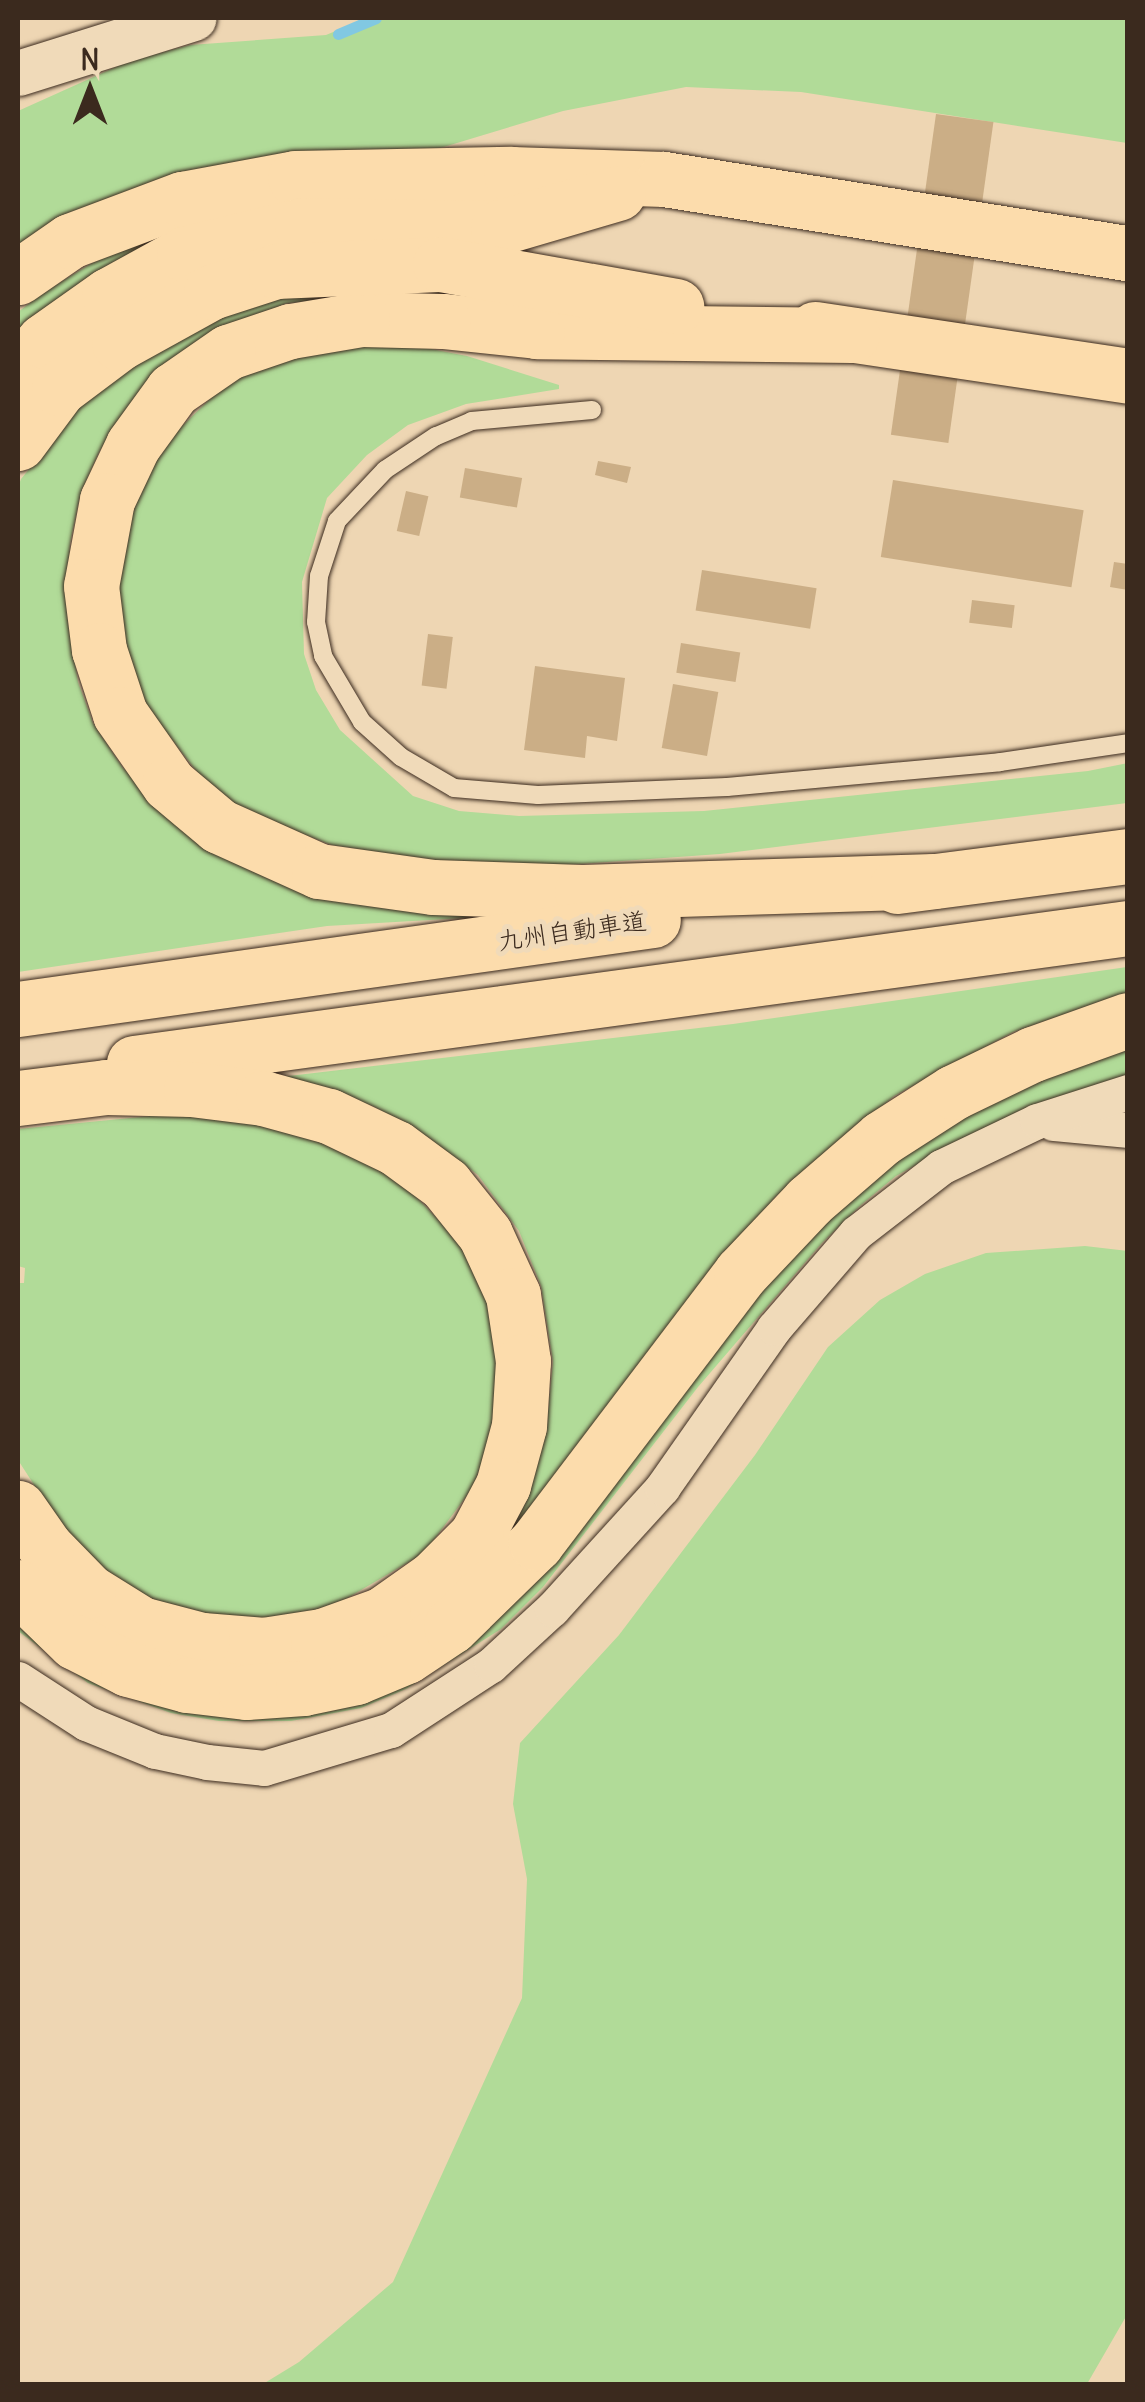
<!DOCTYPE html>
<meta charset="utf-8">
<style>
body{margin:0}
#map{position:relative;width:1145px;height:2402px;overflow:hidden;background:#eed6b3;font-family:Delius,"Klee One",sans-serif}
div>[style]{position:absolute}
.green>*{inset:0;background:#b1db98}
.stream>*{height:11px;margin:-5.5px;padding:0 5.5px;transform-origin:5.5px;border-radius:5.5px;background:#81c8e2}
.building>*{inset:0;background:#cbae86;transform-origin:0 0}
.roads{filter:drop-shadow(0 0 2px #3b2a1e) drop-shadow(0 0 2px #3b2a1e)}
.service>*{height:18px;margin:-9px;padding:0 9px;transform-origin:9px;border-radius:9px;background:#f0dab9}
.minor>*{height:35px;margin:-17.5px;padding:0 17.5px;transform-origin:17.5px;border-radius:17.5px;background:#f0dab9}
.tertiary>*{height:45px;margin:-22.5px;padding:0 22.5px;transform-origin:22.5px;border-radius:22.5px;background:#f0dab9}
.motorway>*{height:55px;margin:-27.5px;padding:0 27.5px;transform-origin:27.5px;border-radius:27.5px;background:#fcdcac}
span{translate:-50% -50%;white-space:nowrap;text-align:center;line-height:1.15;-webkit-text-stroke:10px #f0dab9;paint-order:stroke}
.street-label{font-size:25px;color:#3b2a1e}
.frame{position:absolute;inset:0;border:20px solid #3b2a1e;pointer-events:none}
.north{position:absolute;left:40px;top:40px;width:100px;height:100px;-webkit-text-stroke:8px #f0dab9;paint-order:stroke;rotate:0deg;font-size:28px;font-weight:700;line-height:40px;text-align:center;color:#3b2a1e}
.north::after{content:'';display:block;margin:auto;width:35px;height:45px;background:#3b2a1e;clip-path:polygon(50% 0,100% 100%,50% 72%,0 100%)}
</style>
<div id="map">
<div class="green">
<i style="clip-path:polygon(367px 18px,1127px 18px,1127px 143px,801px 92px,686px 87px,563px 111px,447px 146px,18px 250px,18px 111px,129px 61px,190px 45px,326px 35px)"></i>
<i style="clip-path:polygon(166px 232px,18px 340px,18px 312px,43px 293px,92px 263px)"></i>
<i style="clip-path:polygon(382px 288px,482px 295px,385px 295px,287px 303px,248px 318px,130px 404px,99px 452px,81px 492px,70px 543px,67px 613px,78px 682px,93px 723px,123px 768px,202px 846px,481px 917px,327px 926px,18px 972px,18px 487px,21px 479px,93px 391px,229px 307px,299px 290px)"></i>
<i style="clip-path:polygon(331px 345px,410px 345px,467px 356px,559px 385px,559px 389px,466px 404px,408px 425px,367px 455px,327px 498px,302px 582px,304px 654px,316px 690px,340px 730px,413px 796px,459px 811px,519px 816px,704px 811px,1088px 771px,1128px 763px,1127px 803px,720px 854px,551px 866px,443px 863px,332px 845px,245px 812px,204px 781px,143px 702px,123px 650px,118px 601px,119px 553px,146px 474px,176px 432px,213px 396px,243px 375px)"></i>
<i style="clip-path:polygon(1127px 967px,1127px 993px,1013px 1032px,894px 1096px,775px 1197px,505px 1544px,501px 1542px,526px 1496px,546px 1431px,553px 1362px,541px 1286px,519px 1231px,478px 1175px,427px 1137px,373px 1106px,280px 1077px,733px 1024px)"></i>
<i style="clip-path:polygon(1127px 1049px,1127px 1080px,945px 1149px,896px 1176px,861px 1205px,822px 1243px,698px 1387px,543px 1587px,501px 1629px,406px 1689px,361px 1708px,291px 1721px,219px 1721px,171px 1713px,88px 1683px,18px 1631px,18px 1617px,356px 1692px,880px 1167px,994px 1096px)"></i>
<i style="clip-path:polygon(161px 1115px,210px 1116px,300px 1131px,395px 1175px,456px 1238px,484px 1290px,498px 1349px,498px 1395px,484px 1459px,471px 1490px,424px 1553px,334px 1606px,271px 1621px,191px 1613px,139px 1594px,114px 1578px,67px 1536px,18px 1460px,18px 1283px,24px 1283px,25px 1268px,18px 1266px,18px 1129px)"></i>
<i style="clip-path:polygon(1085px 1246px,1128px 1251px,1128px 2313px,1087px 2384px,263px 2384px,299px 2362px,393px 2282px,522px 1998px,527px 1879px,513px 1804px,520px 1743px,619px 1635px,755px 1455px,828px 1347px,880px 1300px,925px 1274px,986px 1253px)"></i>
</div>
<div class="stream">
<i style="left:338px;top:34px;width:41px;rotate:-22.8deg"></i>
</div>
<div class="building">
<i style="left:936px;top:114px;width:58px;height:324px;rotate:8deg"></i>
<i style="clip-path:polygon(598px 461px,631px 467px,627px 483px,595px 475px)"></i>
<i style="left:465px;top:468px;width:58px;height:30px;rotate:10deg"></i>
<i style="left:893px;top:480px;width:193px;height:78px;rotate:9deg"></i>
<i style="left:406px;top:491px;width:23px;height:41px;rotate:13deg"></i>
<i style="clip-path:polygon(1114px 562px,1128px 564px,1128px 590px,1110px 587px)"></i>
<i style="left:702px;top:570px;width:116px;height:41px;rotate:9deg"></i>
<i style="left:972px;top:600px;width:43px;height:23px;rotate:7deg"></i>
<i style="left:428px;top:634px;width:25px;height:52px;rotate:7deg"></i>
<i style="left:681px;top:643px;width:60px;height:30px;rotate:9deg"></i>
<i style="clip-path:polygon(535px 666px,625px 678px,617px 741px,587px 736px,585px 758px,524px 750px)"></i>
<i style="left:673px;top:684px;width:46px;height:65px;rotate:10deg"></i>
</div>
<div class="roads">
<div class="service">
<i style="left:592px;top:410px;width:121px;rotate:174.8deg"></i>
<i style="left:472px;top:421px;width:39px;rotate:157deg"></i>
<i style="left:436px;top:436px;width:61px;rotate:146.3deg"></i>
<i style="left:385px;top:470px;width:70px;rotate:133.3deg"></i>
<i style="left:337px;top:521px;width:58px;rotate:108.1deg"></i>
<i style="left:319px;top:576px;width:46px;rotate:93.7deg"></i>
<i style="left:316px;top:622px;width:35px;rotate:78deg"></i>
<i style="left:323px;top:656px;width:77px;rotate:59.4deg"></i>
<i style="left:362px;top:722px;width:52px;rotate:41.9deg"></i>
<i style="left:401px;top:757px;width:61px;rotate:30.3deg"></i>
<i style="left:454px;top:788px;width:84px;rotate:4.8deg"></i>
<i style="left:538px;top:795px;width:189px;rotate:-2.4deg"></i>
<i style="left:727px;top:787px;width:274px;rotate:-5.2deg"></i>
<i style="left:1000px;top:762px;width:129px;rotate:-8.4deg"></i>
</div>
<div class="minor">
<i style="left:1053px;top:1123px;width:75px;rotate:5.3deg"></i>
<i style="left:18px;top:1679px;width:81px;rotate:32.9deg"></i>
<i style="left:86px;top:1723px;width:74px;rotate:22.1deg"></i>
<i style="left:155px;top:1751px;width:53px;rotate:11.9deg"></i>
<i style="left:207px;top:1762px;width:57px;rotate:6deg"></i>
<i style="left:264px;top:1768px;width:133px;rotate:-16.7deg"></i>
<i style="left:391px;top:1730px;width:119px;rotate:-33deg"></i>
<i style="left:491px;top:1665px;width:83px;rotate:-42.6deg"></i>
<i style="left:552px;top:1609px;width:164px;rotate:-47.7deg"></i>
<i style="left:662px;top:1488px;width:195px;rotate:-55deg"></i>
<i style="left:774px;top:1328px;width:125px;rotate:-49.2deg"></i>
<i style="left:856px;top:1233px;width:108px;rotate:-37.8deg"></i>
<i style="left:941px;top:1167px;width:106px;rotate:-25.6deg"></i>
<i style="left:1037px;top:1121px;width:96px;rotate:-17.7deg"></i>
</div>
<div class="tertiary">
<i style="left:18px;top:73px;width:184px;rotate:-17.4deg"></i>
</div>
<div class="motorway">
<i style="left:18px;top:277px;width:63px;rotate:-34.7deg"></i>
<i style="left:70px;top:241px;width:120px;rotate:-20.6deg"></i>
<i style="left:182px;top:199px;width:115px;rotate:-10.5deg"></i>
<i style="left:295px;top:178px;width:216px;rotate:-1.1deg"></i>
<i style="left:511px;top:174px;width:153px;rotate:1.9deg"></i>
<i style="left:664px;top:179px;width:470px;rotate:9.1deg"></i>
<i style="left:815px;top:329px;width:317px;rotate:8.5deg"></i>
<i style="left:852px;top:335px;width:315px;rotate:-179.3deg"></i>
<i style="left:537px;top:331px;width:95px;rotate:-173.9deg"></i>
<i style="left:443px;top:321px;width:81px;rotate:-178.6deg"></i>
<i style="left:362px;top:319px;width:73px;rotate:170.5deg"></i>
<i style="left:290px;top:331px;width:65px;rotate:161.3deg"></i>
<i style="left:228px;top:352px;width:67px;rotate:145.4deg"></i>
<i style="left:173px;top:390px;width:68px;rotate:126deg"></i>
<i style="left:133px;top:445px;width:61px;rotate:115.3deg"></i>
<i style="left:107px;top:500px;width:87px;rotate:100.5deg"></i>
<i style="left:91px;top:586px;width:64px;rotate:82.9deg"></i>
<i style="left:99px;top:650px;width:67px;rotate:71.8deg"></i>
<i style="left:120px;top:714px;width:85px;rotate:55deg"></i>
<i style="left:169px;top:784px;width:65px;rotate:40deg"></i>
<i style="left:219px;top:826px;width:110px;rotate:24.2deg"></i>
<i style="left:319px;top:871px;width:115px;rotate:8deg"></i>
<i style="left:433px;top:887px;width:149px;rotate:1.9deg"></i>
<i style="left:582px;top:892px;width:352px;rotate:-1.8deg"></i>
<i style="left:18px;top:370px;width:39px;rotate:-48deg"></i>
<i style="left:44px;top:341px;width:80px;rotate:-35.3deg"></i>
<i style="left:109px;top:295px;width:85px;rotate:-28.7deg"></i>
<i style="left:184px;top:254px;width:122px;rotate:-13.8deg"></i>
<i style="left:302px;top:225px;width:196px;rotate:0.9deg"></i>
<i style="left:498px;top:228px;width:125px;rotate:-16.3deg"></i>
<i style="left:18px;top:443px;width:69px;rotate:-53.3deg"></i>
<i style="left:59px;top:388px;width:75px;rotate:-36.9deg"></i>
<i style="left:119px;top:343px;width:105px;rotate:-29deg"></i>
<i style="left:211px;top:292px;width:68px;rotate:-17.9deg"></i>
<i style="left:276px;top:271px;width:164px;rotate:-2.4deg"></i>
<i style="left:440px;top:264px;width:240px;rotate:10.1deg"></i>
<i style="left:897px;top:886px;width:233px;rotate:-7.4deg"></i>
<i style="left:18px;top:1009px;width:641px;rotate:-7.98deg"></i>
<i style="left:134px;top:1063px;width:1003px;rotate:-7.73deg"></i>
<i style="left:18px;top:1098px;width:89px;rotate:-7.1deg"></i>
<i style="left:106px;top:1087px;width:85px;rotate:1.3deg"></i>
<i style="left:191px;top:1089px;width:73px;rotate:7.1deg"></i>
<i style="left:263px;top:1098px;width:68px;rotate:15.3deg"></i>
<i style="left:329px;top:1116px;width:74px;rotate:25.5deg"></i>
<i style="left:396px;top:1148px;width:61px;rotate:36.3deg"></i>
<i style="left:445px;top:1184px;width:64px;rotate:51.3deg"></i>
<i style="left:485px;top:1234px;width:67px;rotate:65.3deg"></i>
<i style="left:513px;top:1295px;width:67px;rotate:81.4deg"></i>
<i style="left:523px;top:1361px;width:65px;rotate:93.5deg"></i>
<i style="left:519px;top:1426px;width:61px;rotate:105.2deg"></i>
<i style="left:503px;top:1485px;width:58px;rotate:117.9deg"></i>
<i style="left:476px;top:1536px;width:59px;rotate:135deg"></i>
<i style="left:434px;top:1578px;width:62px;rotate:144.8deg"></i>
<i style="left:383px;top:1614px;width:65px;rotate:160.2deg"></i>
<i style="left:322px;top:1636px;width:59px;rotate:171.2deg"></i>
<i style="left:264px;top:1645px;width:62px;rotate:-175.4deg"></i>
<i style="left:202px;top:1640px;width:63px;rotate:-165.3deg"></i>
<i style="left:141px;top:1624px;width:62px;rotate:-148.1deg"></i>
<i style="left:88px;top:1591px;width:60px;rotate:-134.3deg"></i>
<i style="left:46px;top:1548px;width:49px;rotate:-125deg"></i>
<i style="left:18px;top:1587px;width:79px;rotate:44deg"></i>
<i style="left:75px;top:1642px;width:59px;rotate:27deg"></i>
<i style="left:128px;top:1669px;width:61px;rotate:15.2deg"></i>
<i style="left:187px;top:1685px;width:59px;rotate:6.8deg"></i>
<i style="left:246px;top:1692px;width:57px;rotate:-4deg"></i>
<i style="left:303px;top:1688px;width:54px;rotate:-11.7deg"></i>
<i style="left:356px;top:1677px;width:54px;rotate:-22.8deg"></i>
<i style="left:406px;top:1656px;width:54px;rotate:-33.7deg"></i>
<i style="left:451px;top:1626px;width:119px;rotate:-44.3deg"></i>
<i style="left:536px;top:1543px;width:339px;rotate:-52.8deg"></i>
<i style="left:741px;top:1273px;width:99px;rotate:-46.6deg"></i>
<i style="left:809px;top:1201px;width:96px;rotate:-40.8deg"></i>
<i style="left:882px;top:1138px;width:85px;rotate:-32.6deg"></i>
<i style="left:954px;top:1092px;width:88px;rotate:-25.7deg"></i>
<i style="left:1033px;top:1054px;width:101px;rotate:-19.7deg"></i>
</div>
</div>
<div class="street-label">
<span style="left:572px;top:931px;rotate:-8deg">九州自動車道</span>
</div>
<div class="frame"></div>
<div class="north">N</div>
</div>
